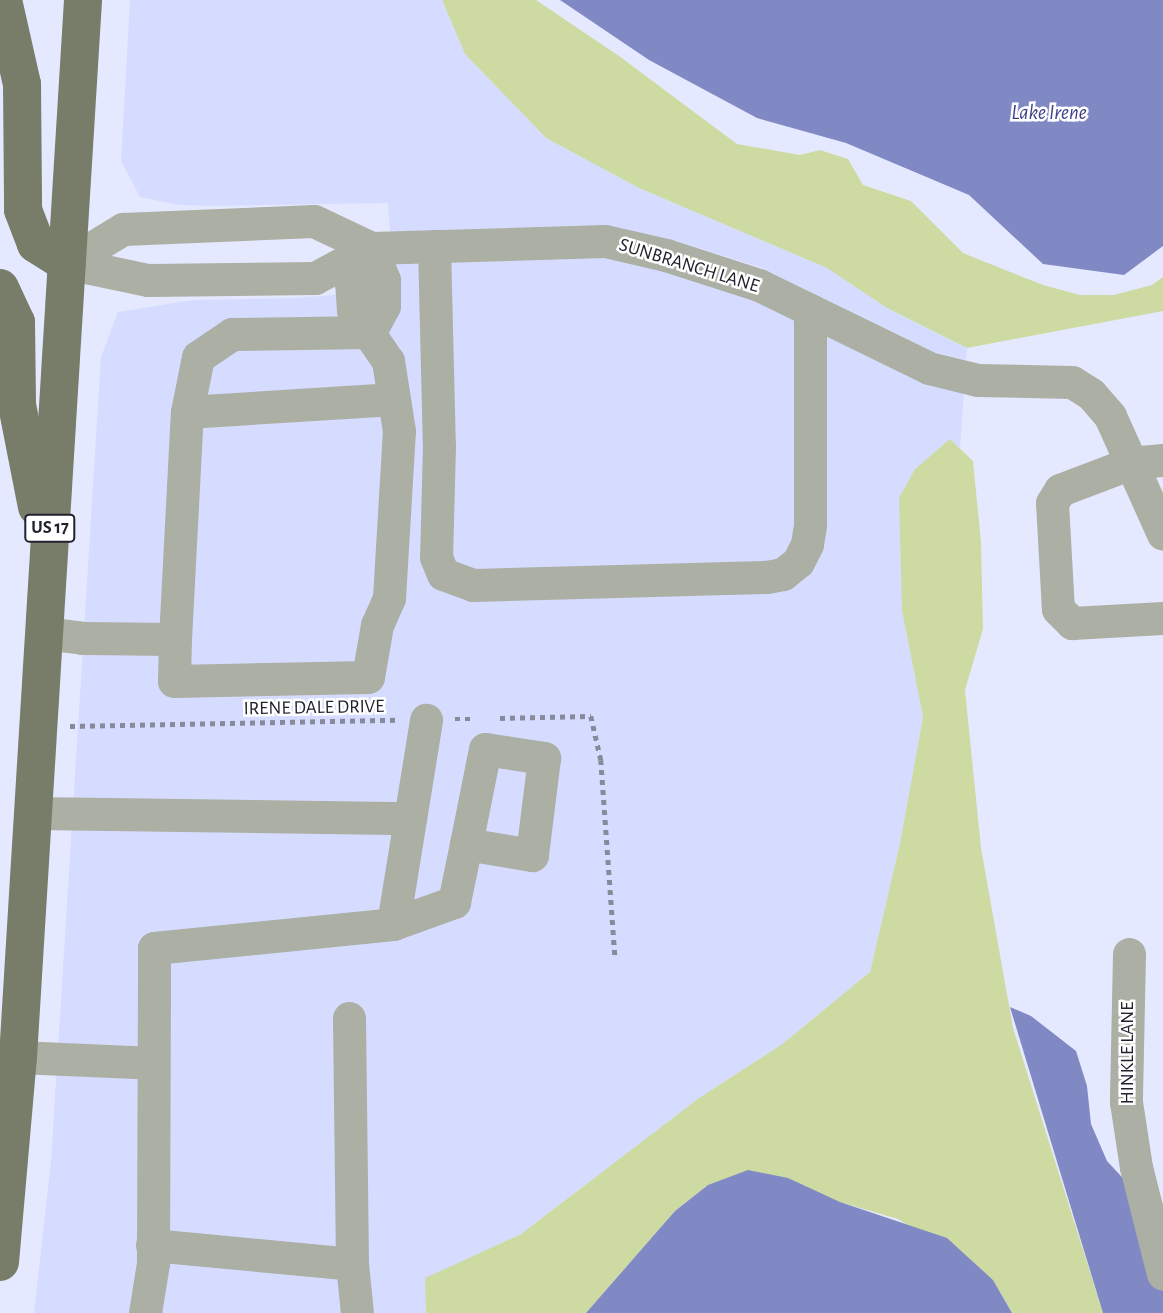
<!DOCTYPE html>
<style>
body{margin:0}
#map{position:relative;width:1163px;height:1313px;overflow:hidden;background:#e5e9ff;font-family:"Alegreya Sans",sans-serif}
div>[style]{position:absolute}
.built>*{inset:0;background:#d6dcff}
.green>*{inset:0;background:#cddba2}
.water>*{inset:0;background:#8189c4}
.path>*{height:4.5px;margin-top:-2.25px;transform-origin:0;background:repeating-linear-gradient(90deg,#878a9a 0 5px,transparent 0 10px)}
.minor>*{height:33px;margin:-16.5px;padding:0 16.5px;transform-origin:16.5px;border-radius:16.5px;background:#acafa3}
.major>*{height:38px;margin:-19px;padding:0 19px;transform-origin:19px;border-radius:19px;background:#777d68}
span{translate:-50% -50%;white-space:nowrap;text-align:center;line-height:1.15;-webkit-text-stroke:5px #fff;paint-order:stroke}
.shield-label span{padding:2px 5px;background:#fff;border:2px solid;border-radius:5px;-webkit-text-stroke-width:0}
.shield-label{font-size:18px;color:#20222c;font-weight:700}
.street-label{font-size:19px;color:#20222c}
.water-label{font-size:21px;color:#3e428a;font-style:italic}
</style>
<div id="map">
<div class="built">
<i style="clip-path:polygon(130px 0,442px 0,465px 54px,546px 138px,639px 188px,827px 268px,887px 308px,967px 348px,966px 360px,934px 352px,762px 268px,670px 239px,390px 231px,388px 203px,214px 206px,179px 205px,140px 197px,121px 161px)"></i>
<i style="clip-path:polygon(603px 257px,663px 271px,753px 300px,964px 393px,960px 448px,949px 439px,902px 611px,923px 717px,900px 843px,870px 972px,781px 1045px,699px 1098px,521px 1234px,426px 1278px,426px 1313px,34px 1313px,51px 1161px,101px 357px,118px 312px,193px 300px,295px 298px,394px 290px,393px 264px)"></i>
</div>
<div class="green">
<i style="clip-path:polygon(442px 0,536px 0,619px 56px,737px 144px,800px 155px,820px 150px,848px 159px,863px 185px,911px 201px,963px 253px,1043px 285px,1080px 295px,1114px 295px,1152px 285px,1163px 277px,1163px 311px,967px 348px,887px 308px,827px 268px,639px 188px,546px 138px,465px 54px)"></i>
<i style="clip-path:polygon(950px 439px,973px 461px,981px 542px,983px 629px,965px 690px,981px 848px,1013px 1028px,1103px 1313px,1012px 1313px,993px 1280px,898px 1219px,840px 1202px,708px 1185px,675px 1211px,586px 1313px,426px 1313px,425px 1278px,521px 1234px,699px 1098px,781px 1045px,870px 972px,900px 843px,923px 717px,902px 611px,899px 498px,915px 469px)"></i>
</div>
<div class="water">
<i style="clip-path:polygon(560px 0,1163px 0,1163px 246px,1124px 275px,1043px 264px,969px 195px,846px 143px,757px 118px,649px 60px)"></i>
<i style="clip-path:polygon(1010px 1007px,1031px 1016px,1076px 1051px,1087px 1086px,1091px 1124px,1107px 1161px,1133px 1189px,1163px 1262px,1163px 1313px,1103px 1313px)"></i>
<i style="clip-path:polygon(748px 1170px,788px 1178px,840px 1202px,947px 1238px,993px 1280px,1012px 1313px,586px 1313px,675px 1211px,708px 1185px)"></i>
</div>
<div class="path">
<i style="left:500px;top:718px;width:91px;rotate:-1.3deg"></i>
<i style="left:591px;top:716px;width:45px;rotate:77.2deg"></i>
<i style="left:601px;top:760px;width:197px;rotate:85.9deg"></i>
<i style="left:455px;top:719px;width:19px"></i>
<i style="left:70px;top:726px;width:327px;rotate:-1.1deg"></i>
</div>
<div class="minor">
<i style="left:434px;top:246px;width:199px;rotate:88.6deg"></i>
<i style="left:439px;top:445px;width:112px;rotate:91.5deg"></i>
<i style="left:436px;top:557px;width:18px;rotate:68deg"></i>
<i style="left:443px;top:574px;width:32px;rotate:20deg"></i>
<i style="left:473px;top:585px;width:294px;rotate:-1.6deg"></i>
<i style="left:767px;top:577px;width:16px;rotate:-11deg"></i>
<i style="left:783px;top:574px;width:19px;rotate:-39deg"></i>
<i style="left:798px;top:562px;width:20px;rotate:-63deg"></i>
<i style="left:807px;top:544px;width:20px;rotate:-81deg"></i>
<i style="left:810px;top:524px;width:214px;rotate:-90deg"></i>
<i style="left:67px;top:263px;width:83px;rotate:11.9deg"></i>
<i style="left:148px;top:280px;width:167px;rotate:-0.7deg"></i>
<i style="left:315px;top:278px;width:64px;rotate:-28.2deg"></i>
<i style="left:371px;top:248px;width:234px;rotate:-1.7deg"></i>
<i style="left:605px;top:241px;width:63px;rotate:12.9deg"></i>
<i style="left:666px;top:255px;width:98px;rotate:17.9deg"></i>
<i style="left:759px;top:285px;width:189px;rotate:26deg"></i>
<i style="left:929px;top:368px;width:49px;rotate:14deg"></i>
<i style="left:977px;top:380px;width:95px;rotate:1.2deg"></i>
<i style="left:1072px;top:382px;width:22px;rotate:32deg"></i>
<i style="left:1091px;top:394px;width:29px;rotate:49deg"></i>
<i style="left:1110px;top:416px;width:129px;rotate:65.8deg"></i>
<i style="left:67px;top:263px;width:66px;rotate:-31.3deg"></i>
<i style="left:123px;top:229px;width:191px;rotate:-2.4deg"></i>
<i style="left:314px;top:221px;width:63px;rotate:25.3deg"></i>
<i style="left:370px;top:332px;width:30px;rotate:-62deg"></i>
<i style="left:384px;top:306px;width:26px;rotate:-90deg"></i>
<i style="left:384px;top:280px;width:35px;rotate:-112deg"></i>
<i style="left:187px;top:412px;width:207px;rotate:-3.6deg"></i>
<i style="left:1163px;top:460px;width:32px;rotate:175deg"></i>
<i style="left:1131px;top:463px;width:76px;rotate:159.2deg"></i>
<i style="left:1060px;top:490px;width:15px;rotate:122deg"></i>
<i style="left:1052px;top:503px;width:106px;rotate:86.8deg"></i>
<i style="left:1058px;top:609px;width:20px;rotate:45deg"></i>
<i style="left:1072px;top:623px;width:91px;rotate:-3.1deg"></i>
<i style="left:44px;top:633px;width:38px;rotate:7deg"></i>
<i style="left:82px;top:638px;width:93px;rotate:0.6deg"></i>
<i style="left:175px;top:639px;width:227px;rotate:-87deg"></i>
<i style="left:187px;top:412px;width:56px;rotate:-78.7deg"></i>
<i style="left:198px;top:357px;width:41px;rotate:-34.1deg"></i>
<i style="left:232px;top:334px;width:138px;rotate:-0.8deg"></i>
<i style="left:175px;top:639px;width:42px;rotate:91.4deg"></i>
<i style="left:174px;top:681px;width:194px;rotate:-1.2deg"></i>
<i style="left:368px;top:677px;width:53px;rotate:-80.2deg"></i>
<i style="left:377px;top:625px;width:30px;rotate:-66deg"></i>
<i style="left:389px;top:598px;width:167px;rotate:-86.6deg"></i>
<i style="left:399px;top:431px;width:71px;rotate:-98.9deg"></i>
<i style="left:388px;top:361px;width:62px;rotate:-124.5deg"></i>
<i style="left:353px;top:310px;width:27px;rotate:-94deg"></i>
<i style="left:351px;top:283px;width:40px;rotate:-60.3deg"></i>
<i style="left:33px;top:813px;width:377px;rotate:0.8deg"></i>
<i style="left:393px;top:924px;width:65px;rotate:-19.8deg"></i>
<i style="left:454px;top:902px;width:59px;rotate:-78.3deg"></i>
<i style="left:466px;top:844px;width:97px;rotate:-78.7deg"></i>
<i style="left:485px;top:749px;width:60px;rotate:8.7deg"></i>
<i style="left:544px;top:758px;width:98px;rotate:97.1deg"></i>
<i style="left:532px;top:855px;width:67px;rotate:-170.5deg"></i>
<i style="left:1129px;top:954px;width:148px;rotate:91.2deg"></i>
<i style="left:1126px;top:1102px;width:66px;rotate:81.3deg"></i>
<i style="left:1136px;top:1167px;width:110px;rotate:75.8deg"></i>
<i style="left:349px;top:1018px;width:246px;rotate:89.3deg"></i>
<i style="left:352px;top:1264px;width:49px;rotate:84.2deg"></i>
<i style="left:18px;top:1057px;width:135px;rotate:2.5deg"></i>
<i style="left:152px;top:1245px;width:201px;rotate:5.4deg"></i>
<i style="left:145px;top:1313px;width:51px;rotate:-80.9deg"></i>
<i style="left:153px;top:1263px;width:315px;rotate:-89.8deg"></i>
<i style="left:154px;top:948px;width:240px;rotate:-5.7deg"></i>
<i style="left:393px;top:924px;width:207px;rotate:-80.8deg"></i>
</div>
<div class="major">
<i style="left:3px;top:0;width:86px;rotate:77.3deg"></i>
<i style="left:22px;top:84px;width:126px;rotate:89.5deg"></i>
<i style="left:23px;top:210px;width:36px;rotate:69deg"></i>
<i style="left:36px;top:244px;width:36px;rotate:32deg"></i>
<i style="left:0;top:288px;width:38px;rotate:65deg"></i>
<i style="left:16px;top:322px;width:83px;rotate:89.3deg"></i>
<i style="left:17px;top:405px;width:104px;rotate:78.9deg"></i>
<i style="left:0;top:1262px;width:206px;rotate:-85deg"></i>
<i style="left:18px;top:1057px;width:1059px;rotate:-86.48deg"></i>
</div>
<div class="shield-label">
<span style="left:50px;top:528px">US 17</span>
</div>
<div class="street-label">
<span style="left:689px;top:266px;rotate:17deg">SUNBRANCH LANE</span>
<span style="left:314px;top:708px;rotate:-1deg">IRENE DALE DRIVE</span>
<span style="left:1128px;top:1053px;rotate:-90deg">HINKLE LANE</span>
</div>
<div class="water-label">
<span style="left:1049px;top:113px">Lake Irene</span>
</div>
</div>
